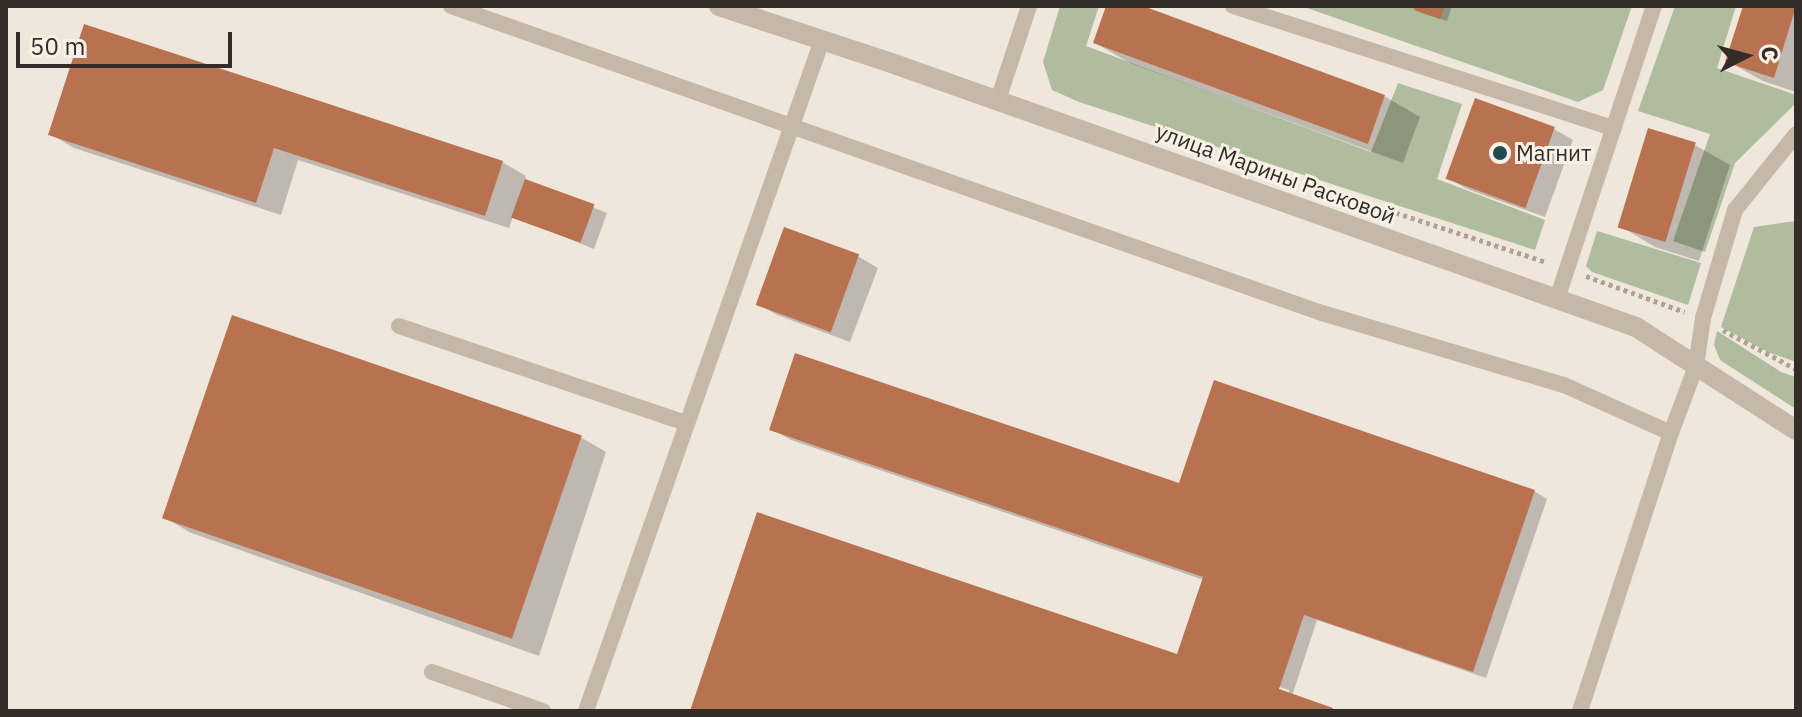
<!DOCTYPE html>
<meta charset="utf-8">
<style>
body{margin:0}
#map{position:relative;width:1802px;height:717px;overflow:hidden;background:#efe7dc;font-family:"IBM Plex Sans",sans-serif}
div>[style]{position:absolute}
.green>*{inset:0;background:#afbc9d}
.shadow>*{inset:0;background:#0003}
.building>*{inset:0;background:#b97250;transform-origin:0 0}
.path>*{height:5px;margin-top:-2.5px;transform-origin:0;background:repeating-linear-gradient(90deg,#b1a393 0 4px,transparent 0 8px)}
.service>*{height:16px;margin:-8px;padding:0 8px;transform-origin:8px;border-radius:8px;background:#c5b8a9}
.minor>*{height:20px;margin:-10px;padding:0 10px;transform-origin:10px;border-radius:10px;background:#c5b8a9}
.dots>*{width:22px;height:22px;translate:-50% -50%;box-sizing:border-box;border:4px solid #f7f1e7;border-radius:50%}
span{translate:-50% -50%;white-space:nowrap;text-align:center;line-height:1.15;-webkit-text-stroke:6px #f7f1e7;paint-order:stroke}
.poi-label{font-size:22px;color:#332c28}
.left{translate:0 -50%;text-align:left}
.street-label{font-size:22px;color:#332c28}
.frame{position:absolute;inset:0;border:8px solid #332c28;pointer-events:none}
.north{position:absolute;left:1706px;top:16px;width:80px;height:80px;-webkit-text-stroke:6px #f7f1e7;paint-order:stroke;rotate:84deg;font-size:22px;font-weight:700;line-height:32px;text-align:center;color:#332c28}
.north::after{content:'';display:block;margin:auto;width:28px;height:36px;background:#332c28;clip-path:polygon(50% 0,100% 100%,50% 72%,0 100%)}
.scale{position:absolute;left:16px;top:32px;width:216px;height:36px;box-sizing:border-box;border:4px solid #332c28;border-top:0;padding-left:10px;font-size:24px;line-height:28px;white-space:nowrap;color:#332c28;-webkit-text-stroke:6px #f7f1e7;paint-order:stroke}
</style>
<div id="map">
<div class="green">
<i style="clip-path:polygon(1060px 6px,1099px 6px,1086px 46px,1371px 152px,1398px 83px,1462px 104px,1437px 179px,1545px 220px,1535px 250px,1079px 102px,1052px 90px,1043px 62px)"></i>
<i style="clip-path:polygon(1301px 6px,1632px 6px,1603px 90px,1578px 102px)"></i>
<i style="clip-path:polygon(1675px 6px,1736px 6px,1717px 68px,1796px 95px,1796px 103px,1735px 163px,1705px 252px,1673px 241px,1710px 134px,1638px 111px)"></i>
<i style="clip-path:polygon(1796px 221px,1796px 362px,1768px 352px,1721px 327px,1754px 227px)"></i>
<i style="clip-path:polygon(1597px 231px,1701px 263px,1688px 305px,1592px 272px,1586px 266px)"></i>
<i style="clip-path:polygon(1717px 331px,1781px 372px,1796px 377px,1796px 409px,1720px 360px,1714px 345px)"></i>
</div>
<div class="shadow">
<i style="clip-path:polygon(1108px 6px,1137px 6px,1384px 96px,1420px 117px,1403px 163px,1130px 63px,1095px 43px)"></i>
<i style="clip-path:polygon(1417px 6px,1452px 6px,1447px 21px,1422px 13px,1416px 9px)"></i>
<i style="clip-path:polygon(1745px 6px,1796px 6px,1796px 92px,1763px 81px,1727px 61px)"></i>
<i style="clip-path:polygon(85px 27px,502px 162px,526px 176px,525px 181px,607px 213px,594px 249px,513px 216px,509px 228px,298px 160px,281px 215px,74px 148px,50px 134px)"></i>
<i style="clip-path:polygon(1554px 129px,1573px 140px,1545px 217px,1467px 189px,1448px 178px)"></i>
<i style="clip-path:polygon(1695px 145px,1730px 165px,1699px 261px,1655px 247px,1620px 226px)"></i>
<i style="clip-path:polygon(785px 230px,859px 257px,878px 268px,850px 342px,777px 315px,758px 304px)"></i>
<i style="clip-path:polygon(234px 318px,582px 438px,606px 452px,539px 656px,189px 532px,166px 518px)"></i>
<i style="clip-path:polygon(evenodd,772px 429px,1180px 486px,1534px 491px,1547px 499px,1486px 678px,1317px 620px,1292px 696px,1335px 711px,692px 711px,1178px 657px,1204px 580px,791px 440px,772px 429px,1190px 657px,1289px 690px,1288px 694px,1190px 657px)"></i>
</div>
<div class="building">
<i style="clip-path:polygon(1106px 6px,1143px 6px,1385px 95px,1368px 144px,1093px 43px)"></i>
<i style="clip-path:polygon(1415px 6px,1445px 6px,1440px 19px,1414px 10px)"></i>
<i style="clip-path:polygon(1743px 6px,1796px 6px,1774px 78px,1725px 62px)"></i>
<i style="clip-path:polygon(84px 24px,503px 161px,485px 216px,274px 148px,256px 203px,48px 135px)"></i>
<i style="left:1475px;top:98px;width:85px;height:86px;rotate:20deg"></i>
<i style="left:1648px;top:128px;width:50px;height:104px;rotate:17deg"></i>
<i style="left:525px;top:179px;width:74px;height:41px;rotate:20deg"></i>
<i style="left:784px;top:227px;width:80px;height:83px;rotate:20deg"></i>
<i style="left:232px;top:315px;width:370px;height:215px;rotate:19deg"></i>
<i style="clip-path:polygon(795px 353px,1179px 483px,1214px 380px,1535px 490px,1473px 672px,1304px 615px,1279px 689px,1333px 708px,1332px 711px,690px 711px,757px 512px,1177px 654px,1203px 577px,769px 430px)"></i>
</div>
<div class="path">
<i style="left:1388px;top:210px;width:166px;rotate:18.2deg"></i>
<i style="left:1586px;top:276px;width:105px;rotate:20deg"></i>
<i style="left:1723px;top:330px;width:83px;rotate:28.1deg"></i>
</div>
<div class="service">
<i style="left:451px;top:6px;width:924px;rotate:19.42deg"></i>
<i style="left:1322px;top:313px;width:252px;rotate:16.6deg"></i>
<i style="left:1564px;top:385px;width:117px;rotate:24.2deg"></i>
<i style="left:1671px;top:433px;width:72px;rotate:-69.5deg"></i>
<i style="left:1696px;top:366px;width:49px;rotate:-81.7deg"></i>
<i style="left:1703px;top:318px;width:113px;rotate:-73.5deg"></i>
<i style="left:1735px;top:210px;width:97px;rotate:-51.2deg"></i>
<i style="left:1233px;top:6px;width:400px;rotate:17.8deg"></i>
<i style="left:998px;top:100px;width:99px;rotate:-71.7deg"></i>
<i style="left:1557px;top:299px;width:309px;rotate:-71.7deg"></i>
<i style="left:399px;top:326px;width:303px;rotate:18.7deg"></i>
<i style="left:432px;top:672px;width:118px;rotate:19.4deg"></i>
<i style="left:586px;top:711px;width:711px;rotate:-70.62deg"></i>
<i style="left:1580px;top:711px;width:293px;rotate:-71.9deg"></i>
</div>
<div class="minor">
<i style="left:719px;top:6px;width:188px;rotate:18.3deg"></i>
<i style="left:897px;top:65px;width:784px;rotate:19.52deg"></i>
<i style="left:1636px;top:327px;width:190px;rotate:32.8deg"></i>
</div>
<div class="dots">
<i style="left:1500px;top:153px;background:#224950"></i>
</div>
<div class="poi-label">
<span class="left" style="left:1516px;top:153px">Магнит</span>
</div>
<div class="street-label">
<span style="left:1276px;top:173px;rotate:20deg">улица Марины Расковой</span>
</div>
<div class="frame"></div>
<div class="north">С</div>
<div class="scale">50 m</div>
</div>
